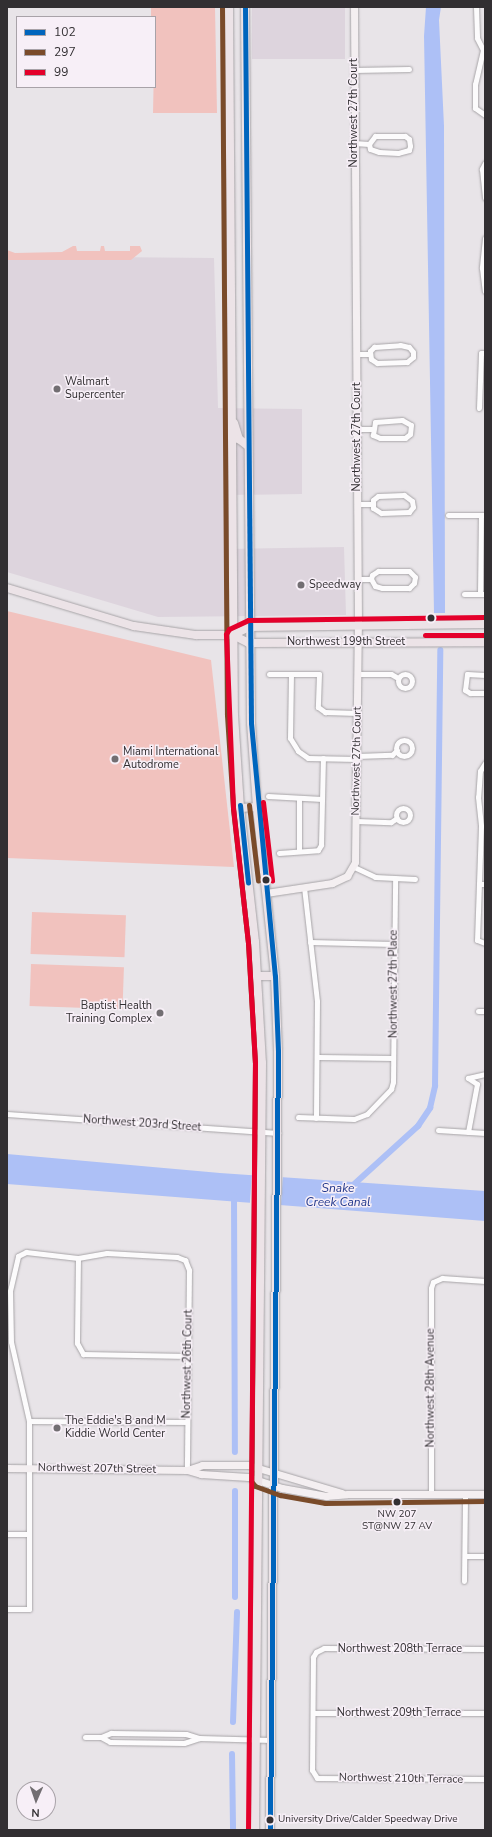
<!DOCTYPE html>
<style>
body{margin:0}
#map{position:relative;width:492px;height:1837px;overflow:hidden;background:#e8e4e8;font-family:"Nunito Sans",sans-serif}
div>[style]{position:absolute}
.built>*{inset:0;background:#ddd4dd;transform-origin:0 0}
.green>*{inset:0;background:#f1c2be;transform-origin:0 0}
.water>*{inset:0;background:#adc0f6}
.pier>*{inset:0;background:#e8e4e8;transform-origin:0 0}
.canal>*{height:6px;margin:-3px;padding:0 3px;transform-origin:3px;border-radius:3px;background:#adc0f6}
.roads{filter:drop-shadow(0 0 1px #a7a4a7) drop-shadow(0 0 1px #a7a4a7)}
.street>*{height:5px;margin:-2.5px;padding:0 2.5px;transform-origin:2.5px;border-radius:2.5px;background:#fcfbfc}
.street>.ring{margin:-2.5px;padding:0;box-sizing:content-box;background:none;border:5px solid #fcfbfc;border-radius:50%}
.secondary>*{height:7px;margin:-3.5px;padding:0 3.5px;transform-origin:3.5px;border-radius:3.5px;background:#f4eff1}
.primary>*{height:8px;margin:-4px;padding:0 4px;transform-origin:4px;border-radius:4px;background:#ece3e7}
.bus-1>*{height:5px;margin:-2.5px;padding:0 2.5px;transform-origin:2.5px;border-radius:2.5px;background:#0065bd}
.bus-2>*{height:5px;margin:-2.5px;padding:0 2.5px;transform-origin:2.5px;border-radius:2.5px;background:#7a4b2a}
.bus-3>*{height:5px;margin:-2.5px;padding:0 2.5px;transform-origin:2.5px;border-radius:2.5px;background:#e4002b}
.dots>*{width:11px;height:11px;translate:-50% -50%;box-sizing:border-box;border:2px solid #f7eff7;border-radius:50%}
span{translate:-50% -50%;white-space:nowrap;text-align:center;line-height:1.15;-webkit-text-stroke:3px #f7eff7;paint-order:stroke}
.bus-label{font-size:10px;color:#322f32}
.left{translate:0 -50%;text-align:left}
.street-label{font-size:11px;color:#322f32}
.poi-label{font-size:11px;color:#322f32}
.right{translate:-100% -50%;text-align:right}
.water-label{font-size:12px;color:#21378c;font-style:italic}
.frame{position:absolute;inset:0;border:8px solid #322f32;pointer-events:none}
.legend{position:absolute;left:16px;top:16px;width:140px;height:72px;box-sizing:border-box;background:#f7eff7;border:1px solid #a8a2a8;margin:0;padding:5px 7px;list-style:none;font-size:12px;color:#322f32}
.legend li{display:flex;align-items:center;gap:8px;height:20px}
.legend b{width:20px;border:1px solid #a8a2a8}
.north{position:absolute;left:16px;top:1781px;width:40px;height:40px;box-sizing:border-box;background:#f7eff7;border:1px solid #a8a2a8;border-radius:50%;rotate:182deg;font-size:11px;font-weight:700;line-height:16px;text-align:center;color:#322f32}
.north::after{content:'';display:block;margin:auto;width:14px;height:18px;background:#726e72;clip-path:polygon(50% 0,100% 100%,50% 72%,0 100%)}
</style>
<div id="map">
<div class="built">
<i style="left:252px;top:7px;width:93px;height:52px"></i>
<i style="clip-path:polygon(104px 257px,214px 258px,218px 408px,302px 409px,302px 494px,227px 495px,227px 549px,344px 547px,346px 615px,158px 617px,7px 572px,7px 258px)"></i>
</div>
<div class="green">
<i style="clip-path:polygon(151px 7px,215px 7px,217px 113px,153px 113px,155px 17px,151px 17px)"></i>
<i style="clip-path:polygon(73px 246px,76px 246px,77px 251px,100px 251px,101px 246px,104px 246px,105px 251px,130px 251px,130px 246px,140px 246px,142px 251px,131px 260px,7px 260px,7px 250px,15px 253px,62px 252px)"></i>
<i style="clip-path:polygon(7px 611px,211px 660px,234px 867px,7px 858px)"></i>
<i style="left:32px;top:912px;width:94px;height:42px;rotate:2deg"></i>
<i style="left:31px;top:964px;width:93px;height:42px;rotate:2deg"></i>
</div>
<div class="water">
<i style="clip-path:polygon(426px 7px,441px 7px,439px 20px,444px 126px,445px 613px,434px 613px,424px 36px)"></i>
<i style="clip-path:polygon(7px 1154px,220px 1173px,485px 1191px,485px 1221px,7px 1184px)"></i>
</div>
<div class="pier">
<i style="left:252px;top:1173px;width:31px;height:34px;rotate:4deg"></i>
</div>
<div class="canal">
<i style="left:351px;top:1187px;width:91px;rotate:-42.3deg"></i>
<i style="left:418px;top:1126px;width:22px;rotate:-56deg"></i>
<i style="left:430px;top:1108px;width:23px;rotate:-77deg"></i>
<i style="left:435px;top:1086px;width:436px;rotate:-89.3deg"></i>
<i style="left:234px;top:1195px;width:257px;rotate:89.8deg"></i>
<i style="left:235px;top:1491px;width:106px;rotate:90deg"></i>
<i style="left:233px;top:1722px;width:110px;rotate:-87.9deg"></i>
<i style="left:232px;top:1754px;width:76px;rotate:89.2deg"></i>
</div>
<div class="roads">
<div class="street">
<i style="left:476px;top:7px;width:31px;rotate:88deg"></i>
<i style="left:477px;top:38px;width:13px;rotate:63deg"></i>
<i style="left:483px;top:50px;width:35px;rotate:103deg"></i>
<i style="left:475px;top:84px;width:24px;rotate:90deg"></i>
<i style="left:475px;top:108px;width:12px;rotate:35deg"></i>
<i style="left:354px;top:70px;width:55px;rotate:-1deg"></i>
<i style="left:354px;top:143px;width:15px;rotate:4deg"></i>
<i style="left:369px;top:144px;width:10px;rotate:-53deg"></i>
<i style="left:375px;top:136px;width:30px"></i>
<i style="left:405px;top:136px;width:5px;rotate:37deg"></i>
<i style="left:409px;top:139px;width:7px;rotate:82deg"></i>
<i style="left:410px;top:146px;width:4px;rotate:104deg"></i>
<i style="left:409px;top:150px;width:11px;rotate:165deg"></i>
<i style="left:398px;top:153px;width:19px;rotate:-177deg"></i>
<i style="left:379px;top:152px;width:9px;rotate:-162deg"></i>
<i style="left:370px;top:149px;width:5px;rotate:-101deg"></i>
<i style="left:485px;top:163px;width:7px;rotate:117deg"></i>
<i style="left:482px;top:169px;width:29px;rotate:84deg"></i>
<i style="left:485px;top:238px;width:30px;rotate:96deg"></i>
<i style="left:482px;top:268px;width:23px;rotate:83deg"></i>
<i style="left:400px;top:345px;width:9px;rotate:13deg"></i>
<i style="left:409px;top:347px;width:6px;rotate:51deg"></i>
<i style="left:413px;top:352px;width:5px;rotate:90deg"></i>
<i style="left:413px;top:357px;width:8px;rotate:140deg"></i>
<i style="left:407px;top:362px;width:30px;rotate:178deg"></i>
<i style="left:377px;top:363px;width:7px;rotate:-146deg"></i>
<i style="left:371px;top:359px;width:8px;rotate:-97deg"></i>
<i style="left:370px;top:351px;width:6px;rotate:-45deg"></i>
<i style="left:374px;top:347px;width:26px;rotate:-4deg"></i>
<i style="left:356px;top:354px;width:14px"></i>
<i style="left:479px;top:408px;width:55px;rotate:-87.9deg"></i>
<i style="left:481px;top:353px;width:4px"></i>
<i style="left:402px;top:420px;width:10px;rotate:29deg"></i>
<i style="left:411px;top:425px;width:9px;rotate:96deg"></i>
<i style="left:410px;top:434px;width:6px;rotate:141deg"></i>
<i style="left:405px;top:438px;width:25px;rotate:180deg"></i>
<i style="left:380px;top:438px;width:8px;rotate:-157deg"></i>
<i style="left:373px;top:435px;width:13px;rotate:-81deg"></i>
<i style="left:375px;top:422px;width:27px;rotate:-4deg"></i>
<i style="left:357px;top:429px;width:15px"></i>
<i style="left:404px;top:495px;width:10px;rotate:37deg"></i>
<i style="left:412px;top:501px;width:6px;rotate:81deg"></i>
<i style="left:413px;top:507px;width:6px;rotate:129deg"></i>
<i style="left:409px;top:512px;width:28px;rotate:178deg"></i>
<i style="left:381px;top:513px;width:9px;rotate:-148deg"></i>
<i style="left:373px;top:508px;width:8px;rotate:-90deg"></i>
<i style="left:373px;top:500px;width:6px;rotate:-39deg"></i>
<i style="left:378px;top:496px;width:26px;rotate:-2deg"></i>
<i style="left:357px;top:504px;width:15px"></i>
<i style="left:448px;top:515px;width:37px"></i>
<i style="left:358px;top:579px;width:13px"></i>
<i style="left:371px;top:579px;width:8px;rotate:60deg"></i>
<i style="left:375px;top:586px;width:7px;rotate:16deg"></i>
<i style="left:382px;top:588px;width:27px"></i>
<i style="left:409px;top:588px;width:7px;rotate:-45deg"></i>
<i style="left:414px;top:583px;width:6px;rotate:-81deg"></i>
<i style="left:415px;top:577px;width:8px;rotate:-135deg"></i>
<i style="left:409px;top:571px;width:31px;rotate:180deg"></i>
<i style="left:378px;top:571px;width:7px;rotate:146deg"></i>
<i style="left:372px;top:575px;width:4px;rotate:104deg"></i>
<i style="left:464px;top:594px;width:21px"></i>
<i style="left:480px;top:594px;width:79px;rotate:-89.3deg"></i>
<i style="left:269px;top:674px;width:50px"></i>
<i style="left:319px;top:674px;width:33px;rotate:92deg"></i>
<i style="left:318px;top:707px;width:9px;rotate:36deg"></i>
<i style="left:325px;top:712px;width:32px;rotate:2deg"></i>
<i style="left:291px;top:674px;width:64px;rotate:90.9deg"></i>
<i style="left:290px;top:738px;width:15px;rotate:58deg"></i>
<i style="left:298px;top:751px;width:12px;rotate:35deg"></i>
<i style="left:308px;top:758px;width:49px;rotate:1.2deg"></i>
<i style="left:358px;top:674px;width:33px"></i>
<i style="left:391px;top:674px;width:8px;rotate:30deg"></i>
<i class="ring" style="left:398px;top:674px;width:9px;height:9px"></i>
<i style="left:485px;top:675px;width:18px;rotate:-177deg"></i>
<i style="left:467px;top:674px;width:16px;rotate:97deg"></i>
<i style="left:465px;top:690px;width:6px;rotate:31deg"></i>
<i style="left:470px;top:693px;width:15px"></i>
<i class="ring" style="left:396px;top:740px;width:11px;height:11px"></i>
<i style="left:357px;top:756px;width:35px;rotate:-2deg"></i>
<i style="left:392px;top:755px;width:7px;rotate:-45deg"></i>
<i style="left:485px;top:763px;width:9px;rotate:122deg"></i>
<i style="left:480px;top:771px;width:26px;rotate:94deg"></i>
<i style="left:478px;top:797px;width:29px;rotate:84deg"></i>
<i style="left:481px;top:826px;width:114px;rotate:92deg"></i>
<i style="left:477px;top:940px;width:9px;rotate:21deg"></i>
<i style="left:268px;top:796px;width:54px;rotate:3.2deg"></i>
<i class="ring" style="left:396px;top:808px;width:9px;height:9px"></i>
<i style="left:356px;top:821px;width:35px;rotate:2deg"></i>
<i style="left:391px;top:822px;width:7px;rotate:-34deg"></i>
<i style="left:299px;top:851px;width:52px;rotate:-90deg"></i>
<i style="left:279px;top:853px;width:39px;rotate:-4deg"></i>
<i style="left:318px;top:850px;width:6px;rotate:-59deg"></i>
<i style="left:321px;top:845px;width:87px;rotate:-88.7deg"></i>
<i style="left:354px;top:867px;width:23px;rotate:25deg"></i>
<i style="left:375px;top:877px;width:40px;rotate:2.9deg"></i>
<i style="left:479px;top:884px;width:6px"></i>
<i style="left:304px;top:887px;width:115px;rotate:83.5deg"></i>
<i style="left:317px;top:1001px;width:117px;rotate:90.5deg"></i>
<i style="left:310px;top:942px;width:84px;rotate:1.4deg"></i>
<i style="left:478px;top:1011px;width:7px"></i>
<i style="left:318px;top:1057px;width:75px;rotate:0.8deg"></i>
<i style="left:7px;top:1114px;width:272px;rotate:4deg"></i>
<i style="left:298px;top:1117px;width:56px;rotate:2deg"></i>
<i style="left:354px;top:1119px;width:14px;rotate:-21deg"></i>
<i style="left:367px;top:1114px;width:35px;rotate:-46deg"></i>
<i style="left:391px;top:1089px;width:7px;rotate:-74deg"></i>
<i style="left:393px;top:1082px;width:203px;rotate:-89.4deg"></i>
<i style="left:438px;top:1130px;width:47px;rotate:3.7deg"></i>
<i style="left:468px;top:1132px;width:49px;rotate:-79.4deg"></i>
<i style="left:477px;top:1084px;width:11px;rotate:-146deg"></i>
<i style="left:468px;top:1078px;width:17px;rotate:-13deg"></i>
<i style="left:78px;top:1258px;width:85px;rotate:90.7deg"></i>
<i style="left:77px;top:1343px;width:13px;rotate:61deg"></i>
<i style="left:83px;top:1354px;width:105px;rotate:1.1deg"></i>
<i style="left:29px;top:1421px;width:158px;rotate:0.4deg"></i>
<i style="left:431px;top:1494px;width:206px;rotate:-90deg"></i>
<i style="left:431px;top:1288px;width:6px;rotate:-72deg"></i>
<i style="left:433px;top:1282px;width:10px;rotate:-24deg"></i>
<i style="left:442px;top:1278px;width:43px;rotate:4deg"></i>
<i style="left:7px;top:1534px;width:22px"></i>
<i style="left:465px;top:1556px;width:20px"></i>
<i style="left:464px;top:1581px;width:87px;rotate:-89.3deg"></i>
<i style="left:7px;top:1609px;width:22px"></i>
<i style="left:29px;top:1609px;width:188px;rotate:-90deg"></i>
<i style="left:29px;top:1421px;width:81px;rotate:-102.8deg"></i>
<i style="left:11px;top:1342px;width:51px;rotate:-91.1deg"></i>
<i style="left:10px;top:1291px;width:36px;rotate:-77deg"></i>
<i style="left:18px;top:1256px;width:9px;rotate:-27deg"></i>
<i style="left:26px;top:1252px;width:52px;rotate:6.6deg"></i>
<i style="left:78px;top:1258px;width:29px;rotate:-10deg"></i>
<i style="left:107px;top:1253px;width:70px;rotate:3.3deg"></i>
<i style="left:177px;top:1257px;width:9px;rotate:21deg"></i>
<i style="left:185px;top:1260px;width:11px;rotate:68deg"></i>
<i style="left:189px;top:1270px;width:200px;rotate:90.6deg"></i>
<i style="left:485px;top:1649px;width:161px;rotate:-179.6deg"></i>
<i style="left:324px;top:1648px;width:9px;rotate:153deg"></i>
<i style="left:316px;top:1652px;width:6px;rotate:121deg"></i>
<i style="left:313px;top:1657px;width:113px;rotate:90.5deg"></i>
<i style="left:312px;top:1770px;width:9px;rotate:58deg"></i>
<i style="left:317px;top:1778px;width:168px;rotate:0.3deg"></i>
<i style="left:313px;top:1713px;width:172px"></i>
<i style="left:85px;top:1737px;width:16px"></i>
<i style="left:101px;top:1737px;width:11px;rotate:-22deg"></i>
<i style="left:111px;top:1733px;width:75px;rotate:0.8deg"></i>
<i style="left:186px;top:1734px;width:14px;rotate:17deg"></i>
<i style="left:199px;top:1738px;width:72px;rotate:1.6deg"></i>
<i style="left:101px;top:1737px;width:10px;rotate:29deg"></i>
<i style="left:110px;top:1742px;width:74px;rotate:0.8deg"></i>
<i style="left:184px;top:1743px;width:16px;rotate:-18deg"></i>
</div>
<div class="secondary">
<i style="left:266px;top:893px;width:67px;rotate:-8.6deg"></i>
<i style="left:332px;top:883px;width:17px;rotate:-25deg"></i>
<i style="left:347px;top:876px;width:16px;rotate:-60deg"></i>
<i style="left:355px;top:862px;width:237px;rotate:-89.3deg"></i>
<i style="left:358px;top:625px;width:618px;rotate:-90.37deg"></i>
<i style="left:7px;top:1468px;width:180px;rotate:0.6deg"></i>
<i style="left:187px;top:1470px;width:15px;rotate:16deg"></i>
<i style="left:201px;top:1474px;width:47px;rotate:3.7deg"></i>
<i style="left:248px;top:1477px;width:36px;rotate:18deg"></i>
<i style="left:282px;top:1488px;width:45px;rotate:10.3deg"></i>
<i style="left:326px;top:1496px;width:21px;rotate:-5deg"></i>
<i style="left:347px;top:1494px;width:138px"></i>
<i style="left:187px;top:1470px;width:16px;rotate:-18deg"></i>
<i style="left:202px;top:1465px;width:46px"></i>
<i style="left:248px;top:1465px;width:98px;rotate:16.6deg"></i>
</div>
<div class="primary">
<i style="left:229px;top:7px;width:708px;rotate:89.6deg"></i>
<i style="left:234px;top:715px;width:93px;rotate:86.3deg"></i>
<i style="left:240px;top:808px;width:135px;rotate:83.6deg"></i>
<i style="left:255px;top:942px;width:121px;rotate:86.7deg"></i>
<i style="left:262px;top:1063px;width:767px;rotate:90.52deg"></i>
<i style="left:245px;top:7px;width:716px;rotate:89.52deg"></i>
<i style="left:251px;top:723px;width:84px;rotate:85.9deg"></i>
<i style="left:257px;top:807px;width:170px;rotate:83.9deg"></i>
<i style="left:275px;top:976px;width:75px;rotate:87.7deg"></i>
<i style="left:278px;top:1051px;width:779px;rotate:90.59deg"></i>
<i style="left:234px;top:423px;width:17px;rotate:73deg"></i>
<i style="left:239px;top:439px;width:11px;rotate:38deg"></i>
<i style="left:7px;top:588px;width:133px;rotate:16.7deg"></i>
<i style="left:134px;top:626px;width:63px;rotate:8.3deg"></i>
<i style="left:196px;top:635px;width:37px"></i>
<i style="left:233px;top:635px;width:18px;rotate:27deg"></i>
<i style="left:249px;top:643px;width:236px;rotate:-0.2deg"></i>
<i style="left:233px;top:635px;width:18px;rotate:-27deg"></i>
<i style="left:249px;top:627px;width:236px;rotate:-0.7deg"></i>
<i style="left:240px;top:808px;width:17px;rotate:-3deg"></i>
<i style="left:258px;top:976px;width:17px"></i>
</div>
</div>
<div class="bus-1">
<i style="left:245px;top:7px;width:716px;rotate:89.52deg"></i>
<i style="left:251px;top:723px;width:254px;rotate:84.6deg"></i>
<i style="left:275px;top:976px;width:75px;rotate:87.7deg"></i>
<i style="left:278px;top:1051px;width:779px;rotate:90.59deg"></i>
<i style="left:240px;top:805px;width:78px;rotate:84.1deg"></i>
</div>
<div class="bus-2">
<i style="left:222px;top:7px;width:708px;rotate:89.6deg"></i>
<i style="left:227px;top:715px;width:94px;rotate:86.3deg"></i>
<i style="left:233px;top:809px;width:135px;rotate:83.6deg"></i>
<i style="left:248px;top:943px;width:120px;rotate:86.7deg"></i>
<i style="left:255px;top:1063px;width:418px;rotate:90.5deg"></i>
<i style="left:251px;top:1481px;width:6px;rotate:51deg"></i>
<i style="left:255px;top:1486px;width:27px;rotate:20deg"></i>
<i style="left:280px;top:1495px;width:46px;rotate:10.1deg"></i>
<i style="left:325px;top:1503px;width:160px;rotate:-0.7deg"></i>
<i style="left:249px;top:805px;width:76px;rotate:83.2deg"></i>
</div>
<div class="bus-3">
<i style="left:425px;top:635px;width:60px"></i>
<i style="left:263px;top:802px;width:79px;rotate:83.4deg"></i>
<i style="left:248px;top:1830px;width:767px;rotate:-89.48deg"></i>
<i style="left:255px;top:1063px;width:120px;rotate:-93.3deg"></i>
<i style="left:248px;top:943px;width:136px;rotate:-96.3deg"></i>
<i style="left:233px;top:808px;width:174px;rotate:-92.3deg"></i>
<i style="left:226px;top:634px;width:6px;rotate:-59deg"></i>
<i style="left:229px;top:629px;width:21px;rotate:-25deg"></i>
<i style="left:248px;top:620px;width:237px;rotate:-0.7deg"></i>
</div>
<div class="dots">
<i style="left:57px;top:389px;background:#726e72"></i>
<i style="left:301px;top:585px;background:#726e72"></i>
<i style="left:431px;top:618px;background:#322f32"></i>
<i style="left:115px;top:759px;background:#726e72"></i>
<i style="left:266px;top:880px;background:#322f32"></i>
<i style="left:160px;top:1013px;background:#726e72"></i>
<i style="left:57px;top:1428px;background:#726e72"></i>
<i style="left:397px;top:1502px;background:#322f32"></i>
<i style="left:270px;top:1820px;background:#322f32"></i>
</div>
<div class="bus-label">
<span style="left:397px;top:1520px">NW 207<br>ST@NW 27 AV</span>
<span class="left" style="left:278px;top:1820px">University Drive/Calder Speedway Drive</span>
</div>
<div class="street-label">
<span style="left:354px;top:113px;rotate:-90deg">Northwest 27th Court</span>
<span style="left:357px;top:437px;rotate:-90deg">Northwest 27th Court</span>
<span style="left:346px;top:642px">Northwest 199th Street</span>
<span style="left:357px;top:761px;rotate:-89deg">Northwest 27th Court</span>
<span style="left:394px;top:984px;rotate:-90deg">Northwest 27th Place</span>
<span style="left:142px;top:1124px;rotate:4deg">Northwest 203rd Street</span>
<span style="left:188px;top:1364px;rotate:-89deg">Northwest 26th Court</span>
<span style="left:431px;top:1388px;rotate:-90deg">Northwest 28th Avenue</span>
<span style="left:97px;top:1469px;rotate:1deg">Northwest 207th Street</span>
<span style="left:400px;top:1649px">Northwest 208th Terrace</span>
<span style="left:399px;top:1713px">Northwest 209th Terrace</span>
<span style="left:401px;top:1779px;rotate:1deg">Northwest 210th Terrace</span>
</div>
<div class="poi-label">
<span class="left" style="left:65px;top:389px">Walmart<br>Supercenter</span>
<span class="left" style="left:309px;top:585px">Speedway</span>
<span class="left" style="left:123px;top:759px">Miami International<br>Autodrome</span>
<span class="right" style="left:152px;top:1013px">Baptist Health<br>Training Complex</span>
<span class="left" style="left:65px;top:1428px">The Eddie's B and M<br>Kiddie World Center</span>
</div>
<div class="water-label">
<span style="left:338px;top:1196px">Snake<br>Creek Canal</span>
</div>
<div class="frame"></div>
<ul class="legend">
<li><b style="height:5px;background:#0065bd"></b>102</li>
<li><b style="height:5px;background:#7a4b2a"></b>297</li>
<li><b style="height:5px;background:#e4002b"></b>99</li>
</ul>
<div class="north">N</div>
</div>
